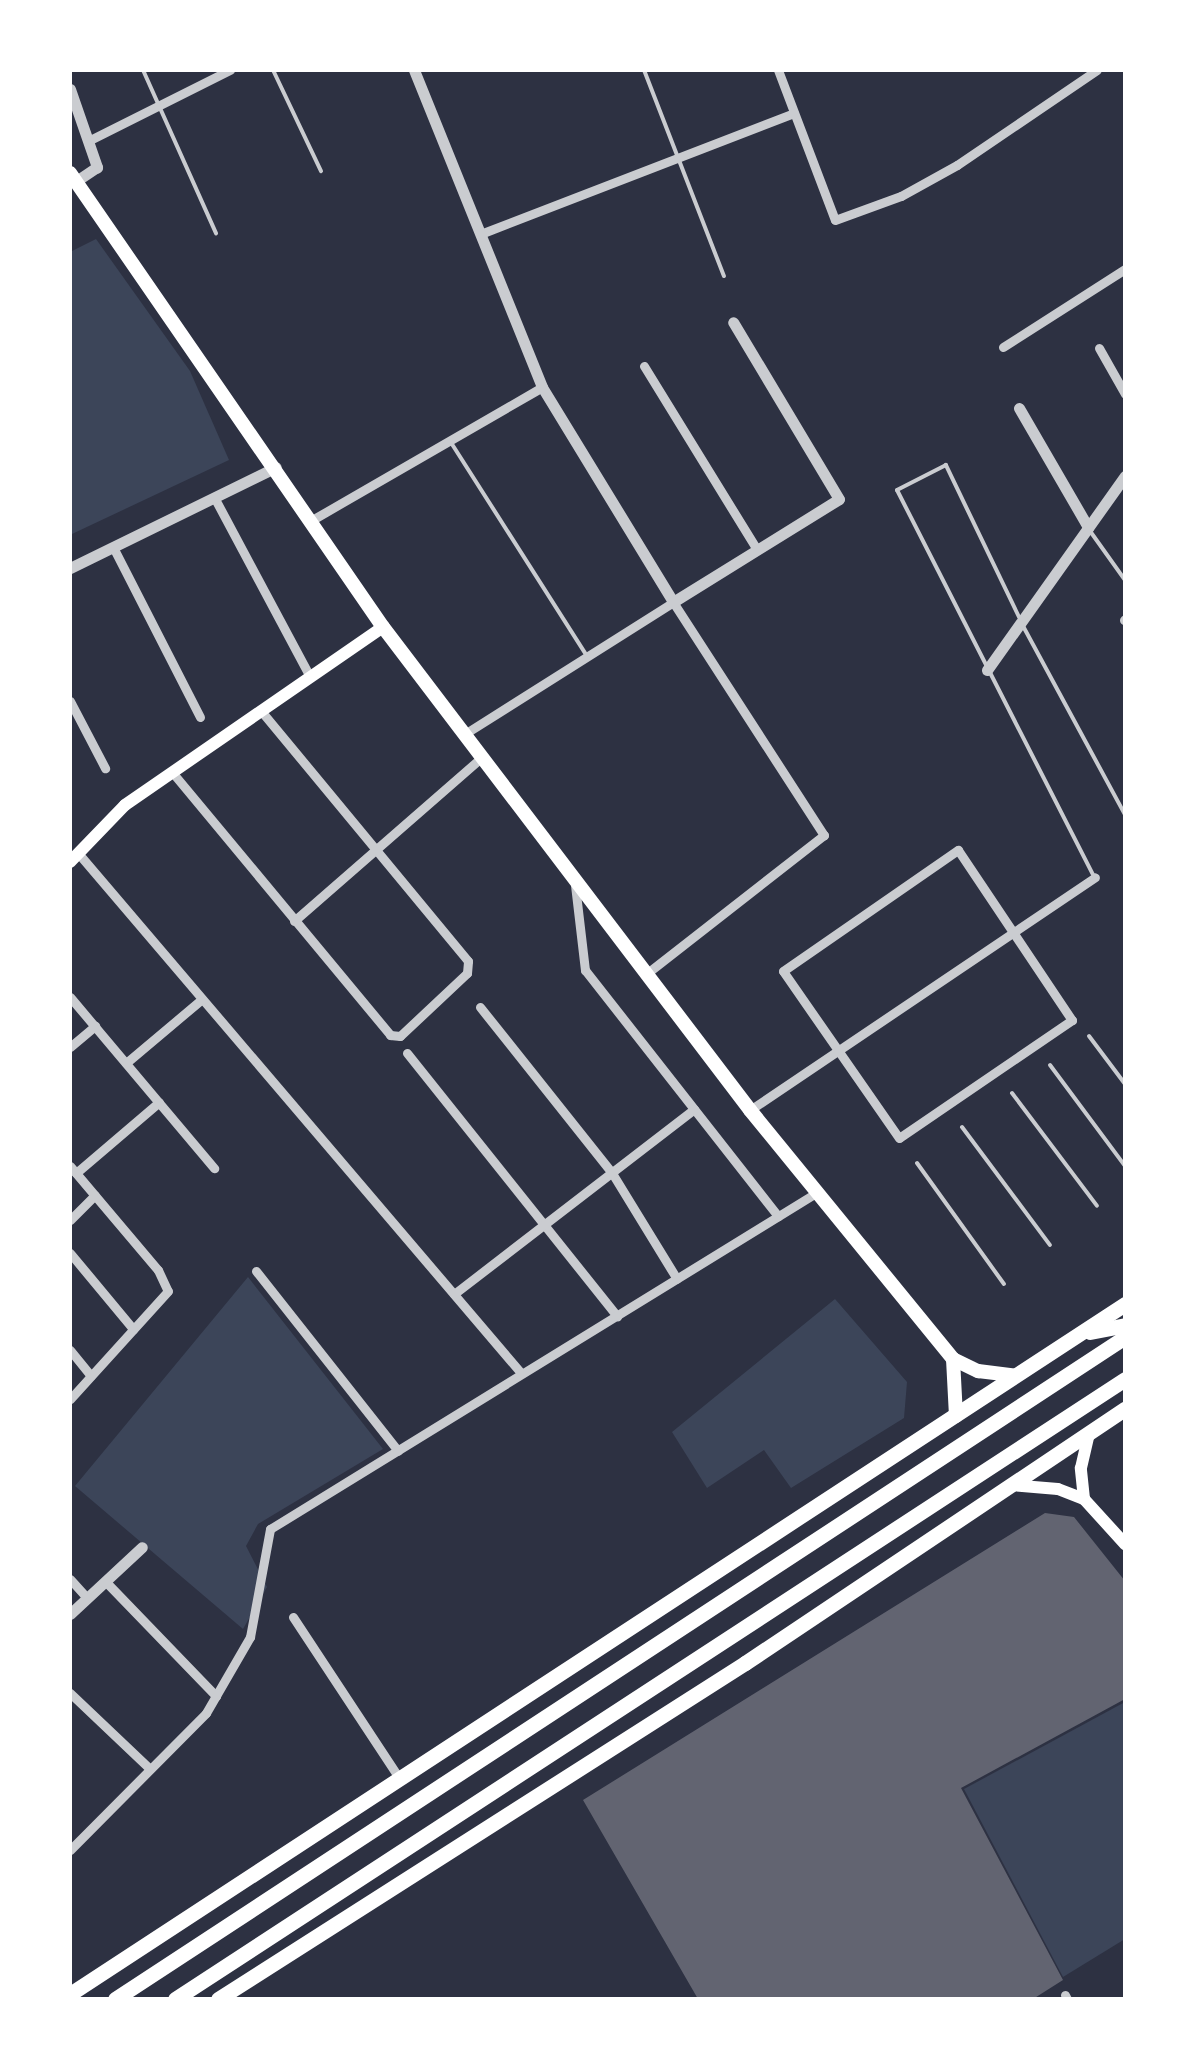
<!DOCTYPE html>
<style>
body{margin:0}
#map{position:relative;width:1195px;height:2069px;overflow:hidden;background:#2d3142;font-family:"Roboto Condensed",sans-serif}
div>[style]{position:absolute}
.green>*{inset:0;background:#3c4559}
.building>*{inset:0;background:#626471}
.service>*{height:4px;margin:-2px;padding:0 2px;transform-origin:2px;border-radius:2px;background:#caccd0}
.minor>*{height:9px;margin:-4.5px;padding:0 4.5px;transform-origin:4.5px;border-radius:4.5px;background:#caccd0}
.tertiary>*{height:11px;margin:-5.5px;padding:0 5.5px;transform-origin:5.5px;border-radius:5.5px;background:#caccd0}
.secondary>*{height:12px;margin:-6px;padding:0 6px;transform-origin:6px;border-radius:6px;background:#fff}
.primary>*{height:14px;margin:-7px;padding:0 7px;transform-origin:7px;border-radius:7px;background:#fff}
.trunk>*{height:15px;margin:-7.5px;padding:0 7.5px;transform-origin:7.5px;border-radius:7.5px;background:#fff}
span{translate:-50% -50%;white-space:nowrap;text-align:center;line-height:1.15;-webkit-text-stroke:8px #fff;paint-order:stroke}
.frame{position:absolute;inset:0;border:72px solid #fff;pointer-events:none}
</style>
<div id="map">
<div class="green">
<i style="clip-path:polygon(96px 239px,190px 371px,229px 460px,72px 534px,70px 252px)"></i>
<i style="clip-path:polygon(248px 1277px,383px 1449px,258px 1524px,246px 1546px,267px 1587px,243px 1629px,75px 1486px)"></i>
<i style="clip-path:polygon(835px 1299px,907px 1382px,904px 1418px,791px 1488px,764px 1450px,707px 1488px,672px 1432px)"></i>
<i style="clip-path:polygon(1125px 1702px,1125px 1939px,1063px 1977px,964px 1789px)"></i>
</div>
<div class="building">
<i style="clip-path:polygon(1045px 1513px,1074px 1517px,1125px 1581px,1125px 1699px,961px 1788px,1063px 1980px,1033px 1999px,698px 1999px,583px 1800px)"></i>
</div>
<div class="service">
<i style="left:143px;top:70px;width:179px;rotate:65.9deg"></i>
<i style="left:273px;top:70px;width:112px;rotate:64.6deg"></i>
<i style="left:644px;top:70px;width:221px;rotate:68.8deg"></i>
<i style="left:450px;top:441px;width:255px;rotate:57.5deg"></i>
<i style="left:1090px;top:531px;width:60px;rotate:54.5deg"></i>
<i style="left:1019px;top:617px;width:169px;rotate:-115.7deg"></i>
<i style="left:946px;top:465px;width:55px;rotate:153deg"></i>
<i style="left:897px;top:490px;width:432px;rotate:63deg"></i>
<i style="left:1023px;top:626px;width:215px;rotate:61.6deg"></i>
<i style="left:1089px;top:1036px;width:60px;rotate:53.1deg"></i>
<i style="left:1050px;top:1065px;width:126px;rotate:53.4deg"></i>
<i style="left:1012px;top:1093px;width:141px;rotate:53deg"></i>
<i style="left:962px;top:1127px;width:147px;rotate:53.3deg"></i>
<i style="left:917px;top:1163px;width:149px;rotate:54.3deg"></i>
</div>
<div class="minor">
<i style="left:778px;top:70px;width:160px;rotate:69.2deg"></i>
<i style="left:835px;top:220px;width:70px;rotate:-20deg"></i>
<i style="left:901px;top:196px;width:64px;rotate:-29deg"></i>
<i style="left:957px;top:165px;width:169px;rotate:-34.2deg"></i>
<i style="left:88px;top:141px;width:159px;rotate:-26.6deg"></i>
<i style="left:483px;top:233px;width:333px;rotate:-21.1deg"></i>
<i style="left:1003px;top:347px;width:145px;rotate:-32.6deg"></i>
<i style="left:1099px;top:348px;width:53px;rotate:60.5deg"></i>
<i style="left:644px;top:366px;width:216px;rotate:58.4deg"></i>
<i style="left:214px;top:497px;width:204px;rotate:61.9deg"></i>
<i style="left:312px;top:520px;width:266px;rotate:-30deg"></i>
<i style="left:113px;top:547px;width:191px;rotate:62.9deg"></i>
<i style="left:1124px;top:620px;width:1px;rotate:-45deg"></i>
<i style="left:70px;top:701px;width:76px;rotate:62.4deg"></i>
<i style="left:463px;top:735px;width:249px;rotate:-32.3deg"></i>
<i style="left:673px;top:602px;width:278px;rotate:57.1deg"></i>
<i style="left:824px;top:835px;width:226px;rotate:142deg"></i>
<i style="left:172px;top:772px;width:342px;rotate:50.3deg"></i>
<i style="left:390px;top:1035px;width:10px;rotate:6deg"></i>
<i style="left:400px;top:1036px;width:92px;rotate:-43.2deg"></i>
<i style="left:467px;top:973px;width:12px;rotate:-85deg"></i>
<i style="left:468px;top:961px;width:326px;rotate:-129.6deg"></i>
<i style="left:958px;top:850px;width:205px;rotate:56.2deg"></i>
<i style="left:1072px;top:1020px;width:209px;rotate:145.7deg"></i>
<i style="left:899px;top:1138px;width:203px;rotate:-124.8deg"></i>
<i style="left:783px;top:971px;width:213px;rotate:-34.7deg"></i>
<i style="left:78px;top:853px;width:683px;rotate:49.57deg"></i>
<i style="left:575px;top:885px;width:86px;rotate:83.3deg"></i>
<i style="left:585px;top:970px;width:313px;rotate:51.9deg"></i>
<i style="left:294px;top:921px;width:247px;rotate:-41.1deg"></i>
<i style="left:70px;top:997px;width:224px;rotate:49.9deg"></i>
<i style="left:480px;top:1007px;width:212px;rotate:51.5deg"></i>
<i style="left:612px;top:1173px;width:124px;rotate:58.5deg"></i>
<i style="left:70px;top:1047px;width:33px;rotate:-40deg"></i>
<i style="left:407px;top:1053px;width:337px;rotate:51.4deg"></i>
<i style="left:126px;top:1063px;width:99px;rotate:-40.1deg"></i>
<i style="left:750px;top:1110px;width:416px;rotate:-34deg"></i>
<i style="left:70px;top:1166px;width:136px;rotate:49.8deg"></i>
<i style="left:158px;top:1270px;width:23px;rotate:65deg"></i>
<i style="left:168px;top:1291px;width:146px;rotate:132.2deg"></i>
<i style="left:76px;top:1173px;width:109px;rotate:-40.5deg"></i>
<i style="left:70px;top:1220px;width:35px;rotate:-45deg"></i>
<i style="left:70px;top:1253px;width:99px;rotate:50.3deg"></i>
<i style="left:256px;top:1271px;width:229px;rotate:51.7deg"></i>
<i style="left:454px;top:1294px;width:303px;rotate:-37.6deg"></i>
<i style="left:70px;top:1350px;width:33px;rotate:51deg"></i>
<i style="left:70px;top:1579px;width:25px;rotate:48deg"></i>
<i style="left:105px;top:1581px;width:160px;rotate:46deg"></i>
<i style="left:293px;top:1617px;width:193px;rotate:56.6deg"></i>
<i style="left:70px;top:1693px;width:110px;rotate:43.5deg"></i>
<i style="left:70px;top:1850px;width:193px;rotate:-45.2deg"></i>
<i style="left:206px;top:1713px;width:88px;rotate:-59.9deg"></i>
<i style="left:250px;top:1637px;width:110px;rotate:-79.5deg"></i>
<i style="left:270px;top:1529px;width:641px;rotate:-31.61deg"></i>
<i style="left:1065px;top:1995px;width:4px;rotate:63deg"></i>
</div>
<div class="tertiary">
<i style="left:414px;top:70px;width:342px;rotate:68deg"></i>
<i style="left:542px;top:387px;width:252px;rotate:58.6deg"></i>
<i style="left:673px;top:602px;width:195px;rotate:-31.8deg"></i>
<i style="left:839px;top:499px;width:206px;rotate:-120.9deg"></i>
<i style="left:70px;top:89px;width:83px;rotate:70.9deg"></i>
<i style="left:97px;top:167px;width:25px;rotate:146deg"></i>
<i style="left:1019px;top:408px;width:138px;rotate:59.9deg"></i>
<i style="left:70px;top:568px;width:229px;rotate:-26.1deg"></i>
<i style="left:987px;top:670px;width:238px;rotate:-54.6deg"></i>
<i style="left:70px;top:1614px;width:98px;rotate:-42.9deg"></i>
</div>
<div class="secondary">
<i style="left:70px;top:862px;width:79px;rotate:-46deg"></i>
<i style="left:125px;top:805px;width:313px;rotate:-34.6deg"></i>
<i style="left:1011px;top:1485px;width:47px;rotate:4.9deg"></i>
<i style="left:1058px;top:1489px;width:28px;rotate:21deg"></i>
<i style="left:1084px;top:1499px;width:61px;rotate:47.7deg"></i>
<i style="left:1084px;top:1499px;width:31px;rotate:-96deg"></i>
<i style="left:1081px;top:1468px;width:36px;rotate:-77deg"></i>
</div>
<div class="primary">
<i style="left:70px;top:173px;width:551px;rotate:55.42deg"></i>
<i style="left:383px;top:627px;width:607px;rotate:52.77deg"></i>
<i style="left:750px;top:1110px;width:321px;rotate:50.8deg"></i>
<i style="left:953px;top:1359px;width:28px;rotate:26deg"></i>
<i style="left:978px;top:1371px;width:38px;rotate:7deg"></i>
<i style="left:953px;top:1359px;width:57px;rotate:87deg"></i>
</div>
<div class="trunk">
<i style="left:1090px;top:1332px;width:36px;rotate:-11deg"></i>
<i style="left:70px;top:1994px;width:1261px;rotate:-33.19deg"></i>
<i style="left:115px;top:1999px;width:1208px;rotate:-33.24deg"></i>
<i style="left:175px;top:1999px;width:1134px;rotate:-33.13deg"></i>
<i style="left:218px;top:1999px;width:625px;rotate:-32.52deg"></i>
<i style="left:745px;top:1663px;width:457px;rotate:-33.8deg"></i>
</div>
<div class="frame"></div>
</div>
